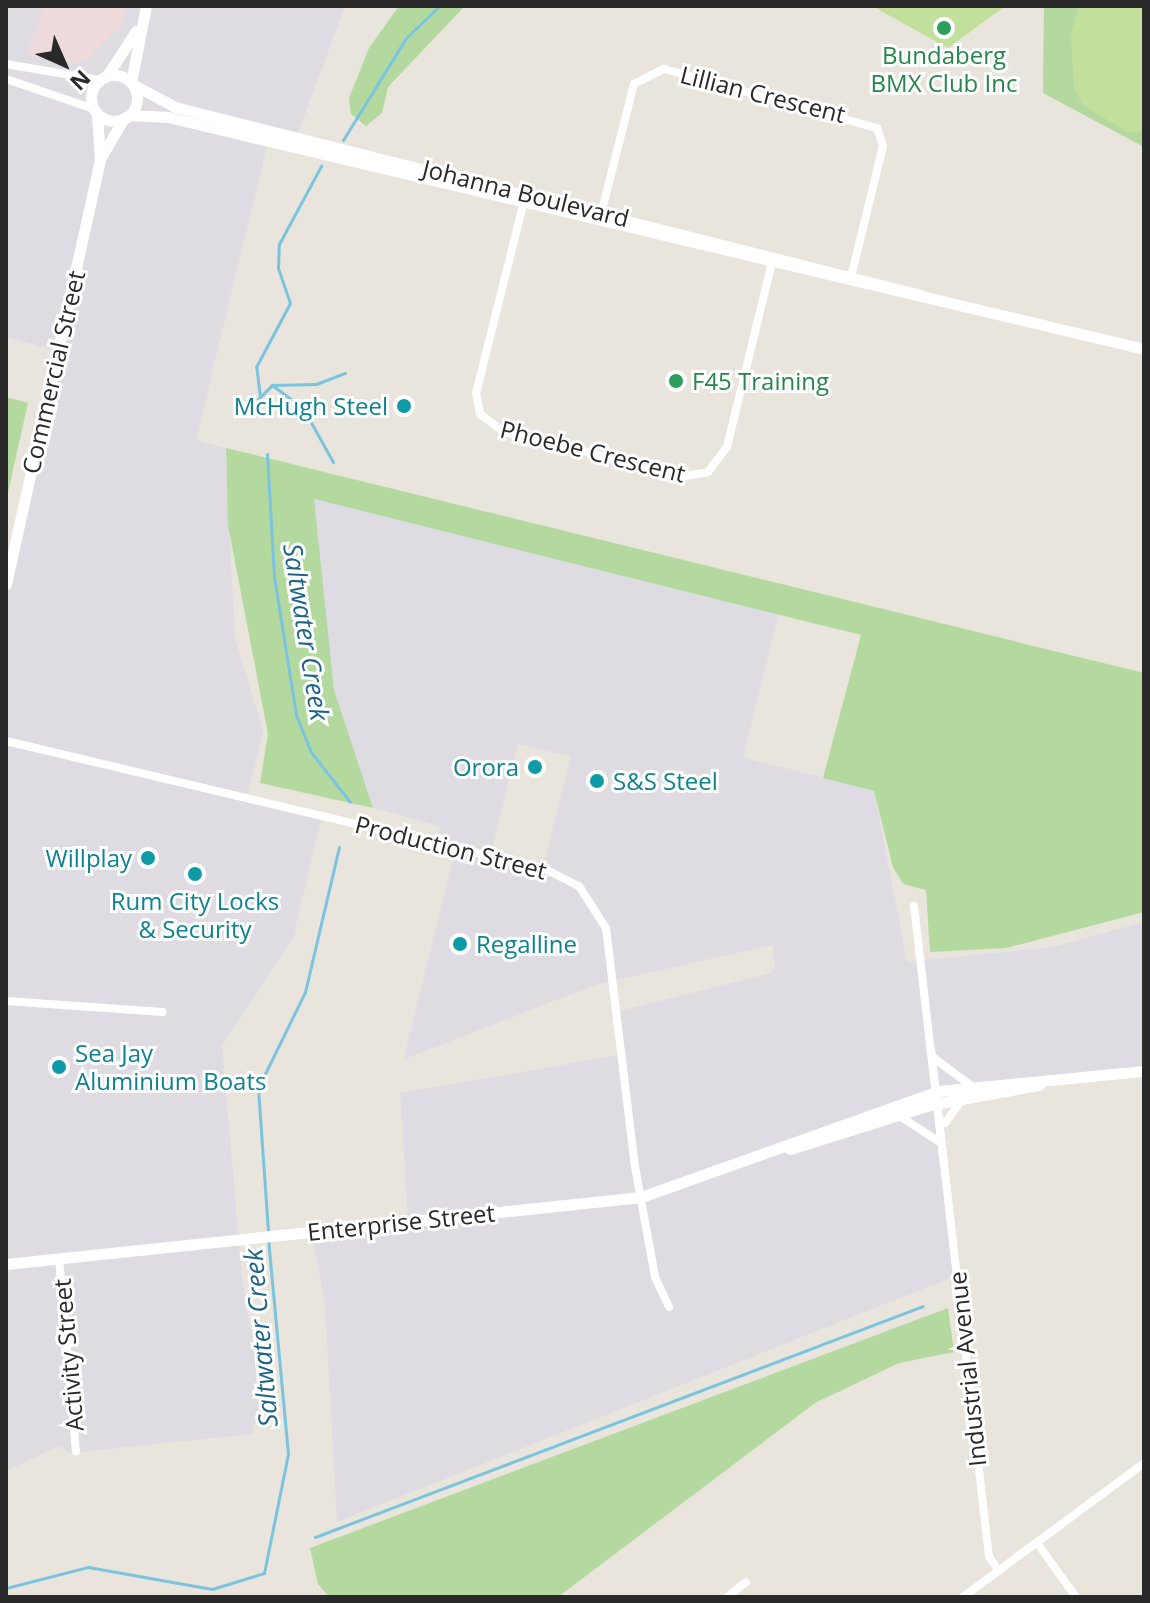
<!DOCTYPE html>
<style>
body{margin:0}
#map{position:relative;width:1150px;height:1603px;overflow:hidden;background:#e9e4dc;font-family:"Open Sans",sans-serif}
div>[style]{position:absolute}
.industrial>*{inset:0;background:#dedce2}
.medical>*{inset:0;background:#efdadb}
.green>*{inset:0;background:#b3d99f}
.pitch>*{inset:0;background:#c3df9c}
.stream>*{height:3px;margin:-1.5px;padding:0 1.5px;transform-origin:1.5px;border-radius:1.5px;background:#7bc4df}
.minor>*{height:8px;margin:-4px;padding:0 4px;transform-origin:4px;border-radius:4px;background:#fff}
.tertiary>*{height:11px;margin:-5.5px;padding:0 5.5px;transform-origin:5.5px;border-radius:5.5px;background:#fff}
.tertiary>.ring{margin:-5.5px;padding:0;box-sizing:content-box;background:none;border:11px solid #fff;border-radius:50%}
.dots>*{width:22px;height:22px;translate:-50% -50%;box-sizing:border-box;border:4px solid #fff;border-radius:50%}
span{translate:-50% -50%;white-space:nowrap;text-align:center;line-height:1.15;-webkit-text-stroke:6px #fff;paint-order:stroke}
.leisure-label{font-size:24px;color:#27864d}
.left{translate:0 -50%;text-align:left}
.street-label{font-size:24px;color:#292929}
.culture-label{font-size:24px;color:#0d838f}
.right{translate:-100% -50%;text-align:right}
.water-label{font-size:26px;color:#1d6388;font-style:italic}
.frame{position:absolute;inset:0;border:8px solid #292929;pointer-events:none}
.north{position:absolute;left:24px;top:24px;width:80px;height:80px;-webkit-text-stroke:6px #fff;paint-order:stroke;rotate:135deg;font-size:22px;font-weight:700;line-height:32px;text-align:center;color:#292929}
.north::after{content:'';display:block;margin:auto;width:28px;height:36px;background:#292929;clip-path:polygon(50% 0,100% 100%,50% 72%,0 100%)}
</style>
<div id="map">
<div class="industrial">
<i style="clip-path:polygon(6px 6px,345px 6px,297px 136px,271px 129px,196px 440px,225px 448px,235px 639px,263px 730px,247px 798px,322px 816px,293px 938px,222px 1045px,242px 1277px,261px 1391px,253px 1434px,69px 1453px,59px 1446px,6px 1471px,6px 580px,56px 350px,6px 337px)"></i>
<i style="clip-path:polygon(evenodd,313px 498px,779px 613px,743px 758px,874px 790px,907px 962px,1053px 947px,1144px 922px,1144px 1071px,936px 1098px,955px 1276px,337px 1522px,325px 1303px,311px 1231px,408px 1221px,400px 1093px,620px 1055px,615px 1012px,771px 973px,775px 966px,772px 945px,595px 985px,404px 1059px,456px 848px,437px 843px,440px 826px,373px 808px,334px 690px,313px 498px,518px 744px,571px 757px,543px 869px,490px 856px,518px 744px)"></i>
</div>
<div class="medical">
<i style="clip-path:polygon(44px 6px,128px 6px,121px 25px,86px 61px,71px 64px,27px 55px)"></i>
</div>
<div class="green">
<i style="clip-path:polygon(399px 6px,465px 6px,388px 87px,382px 113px,366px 126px,351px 114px,349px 98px,369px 48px)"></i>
<i style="clip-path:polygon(1044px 6px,1144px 6px,1144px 147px,1043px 93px)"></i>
<i style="clip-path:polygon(6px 397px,28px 403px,6px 501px)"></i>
<i style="clip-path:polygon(226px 448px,1144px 673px,1144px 912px,1006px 948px,930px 952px,926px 890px,903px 884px,893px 867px,874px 791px,823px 778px,861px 635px,314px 499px,334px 690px,373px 808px,260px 783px,268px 734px,228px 525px)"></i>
<i style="clip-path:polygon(948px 1308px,954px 1352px,899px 1363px,815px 1403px,558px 1597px,329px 1597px,318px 1584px,310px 1548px)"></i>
</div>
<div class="pitch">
<i style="clip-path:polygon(872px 6px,1001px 6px,1004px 7px,948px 48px)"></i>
<i style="clip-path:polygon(1079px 6px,1144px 6px,1144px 133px,1127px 132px,1083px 105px,1074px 89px,1071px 35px)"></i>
</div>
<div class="stream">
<i style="left:343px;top:140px;width:120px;rotate:-58.3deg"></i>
<i style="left:406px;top:38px;width:46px;rotate:-44.1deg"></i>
<i style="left:272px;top:385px;width:44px;rotate:-1.3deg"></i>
<i style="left:316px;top:384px;width:31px;rotate:-21deg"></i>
<i style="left:258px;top:399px;width:20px;rotate:-45deg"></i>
<i style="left:272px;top:385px;width:39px;rotate:37deg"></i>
<i style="left:303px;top:408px;width:62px;rotate:60.9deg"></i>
<i style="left:261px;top:405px;width:38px;rotate:-97deg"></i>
<i style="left:256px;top:367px;width:72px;rotate:-62deg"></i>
<i style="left:290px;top:303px;width:37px;rotate:-109deg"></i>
<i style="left:278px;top:268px;width:24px;rotate:-88deg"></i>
<i style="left:279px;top:244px;width:89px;rotate:-61.7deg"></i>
<i style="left:267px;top:454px;width:123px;rotate:86.7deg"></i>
<i style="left:274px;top:577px;width:140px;rotate:80.9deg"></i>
<i style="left:296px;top:715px;width:40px;rotate:68deg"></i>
<i style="left:311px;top:752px;width:63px;rotate:52deg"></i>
<i style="left:268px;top:1231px;width:143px;rotate:-94deg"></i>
<i style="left:258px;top:1088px;width:107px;rotate:-63.9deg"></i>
<i style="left:305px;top:992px;width:149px;rotate:-76.8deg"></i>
<i style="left:315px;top:1537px;width:650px;rotate:-20.8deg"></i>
<i style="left:6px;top:1588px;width:85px;rotate:-14.4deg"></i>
<i style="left:88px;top:1567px;width:126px;rotate:10.1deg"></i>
<i style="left:212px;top:1589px;width:54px;rotate:-17.1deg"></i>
<i style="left:264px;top:1573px;width:121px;rotate:-78.6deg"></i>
<i style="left:288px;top:1454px;width:216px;rotate:-95.3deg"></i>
</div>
<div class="minor">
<i style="left:6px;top:64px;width:95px;rotate:9.7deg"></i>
<i style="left:6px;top:79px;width:93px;rotate:18.8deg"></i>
<i style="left:525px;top:197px;width:202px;rotate:104deg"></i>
<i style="left:476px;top:393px;width:21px;rotate:79deg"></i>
<i style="left:480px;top:414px;width:30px;rotate:37deg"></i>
<i style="left:504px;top:432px;width:185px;rotate:13.7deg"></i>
<i style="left:684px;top:476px;width:24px;rotate:-9deg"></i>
<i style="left:708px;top:472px;width:31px;rotate:-53deg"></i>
<i style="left:727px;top:447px;width:194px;rotate:-76.3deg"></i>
<i style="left:600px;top:218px;width:138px;rotate:-75.8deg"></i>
<i style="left:634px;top:84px;width:34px;rotate:-27deg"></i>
<i style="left:664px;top:69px;width:221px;rotate:15.5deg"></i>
<i style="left:877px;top:128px;width:19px;rotate:72deg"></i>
<i style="left:883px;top:146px;width:139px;rotate:103.7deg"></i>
<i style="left:6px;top:741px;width:554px;rotate:13.36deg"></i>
<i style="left:545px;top:869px;width:38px;rotate:27deg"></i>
<i style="left:579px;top:886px;width:50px;rotate:57.3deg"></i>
<i style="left:606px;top:928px;width:235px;rotate:83.1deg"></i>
<i style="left:634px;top:1161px;width:118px;rotate:79.7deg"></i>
<i style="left:655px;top:1277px;width:33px;rotate:65deg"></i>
<i style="left:914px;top:906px;width:261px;rotate:83.4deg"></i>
<i style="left:6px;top:1001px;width:157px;rotate:4deg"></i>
<i style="left:931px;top:1050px;width:510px;rotate:83.47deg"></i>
<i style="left:989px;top:1557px;width:17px;rotate:54deg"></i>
<i style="left:934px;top:1058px;width:45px;rotate:36.9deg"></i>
<i style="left:901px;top:1117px;width:44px;rotate:33deg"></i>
<i style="left:945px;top:1123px;width:29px;rotate:-54deg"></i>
<i style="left:59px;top:1258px;width:194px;rotate:85deg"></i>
<i style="left:1037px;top:1543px;width:67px;rotate:54.2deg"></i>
<i style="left:727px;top:1597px;width:24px;rotate:-38deg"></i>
<i style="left:963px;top:1597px;width:225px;rotate:-36.5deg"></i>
</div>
<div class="tertiary">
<i class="ring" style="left:91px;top:75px;width:35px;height:35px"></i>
<i style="left:106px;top:77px;width:55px;rotate:-56.9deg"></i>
<i style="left:131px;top:82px;width:77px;rotate:-78.8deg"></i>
<i style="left:134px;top:85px;width:47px;rotate:28.2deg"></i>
<i style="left:175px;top:107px;width:768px;rotate:14.16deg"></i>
<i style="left:129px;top:115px;width:39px;rotate:3deg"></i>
<i style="left:168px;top:117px;width:1003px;rotate:13.37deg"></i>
<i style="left:100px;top:159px;width:48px;rotate:-59.7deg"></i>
<i style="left:6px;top:584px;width:434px;rotate:-77.5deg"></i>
<i style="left:100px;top:160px;width:47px;rotate:-93.7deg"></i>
<i style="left:790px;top:1149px;width:151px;rotate:-17.4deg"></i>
<i style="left:934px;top:1104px;width:107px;rotate:-10.3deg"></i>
<i style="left:6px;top:1264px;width:639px;rotate:-6.02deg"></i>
<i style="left:641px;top:1197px;width:316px;rotate:-19.6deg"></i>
<i style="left:939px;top:1091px;width:206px;rotate:-5.6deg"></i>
</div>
<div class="dots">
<i style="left:944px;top:28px;background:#2e9e5b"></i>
<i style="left:676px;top:381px;background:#2e9e5b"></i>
<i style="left:404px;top:406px;background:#0f9aa8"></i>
<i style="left:535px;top:767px;background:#0f9aa8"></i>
<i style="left:597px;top:781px;background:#0f9aa8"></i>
<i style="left:148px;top:858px;background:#0f9aa8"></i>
<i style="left:195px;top:874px;background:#0f9aa8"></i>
<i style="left:460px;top:944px;background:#0f9aa8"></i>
<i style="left:59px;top:1067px;background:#0f9aa8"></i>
</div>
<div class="leisure-label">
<span style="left:944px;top:69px">Bundaberg<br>BMX Club Inc</span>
<span class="left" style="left:692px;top:381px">F45 Training</span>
</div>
<div class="street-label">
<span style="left:763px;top:94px;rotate:14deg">Lillian Crescent</span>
<span style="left:526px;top:193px;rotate:14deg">Johanna Boulevard</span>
<span style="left:53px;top:372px;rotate:-77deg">Commercial Street</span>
<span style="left:593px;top:451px;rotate:14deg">Phoebe Crescent</span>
<span style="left:451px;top:847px;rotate:14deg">Production Street</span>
<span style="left:401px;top:1222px;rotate:-6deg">Enterprise Street</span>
<span style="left:68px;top:1355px;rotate:-95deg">Activity Street</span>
<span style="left:967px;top:1369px;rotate:-96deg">Industrial Avenue</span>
</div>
<div class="culture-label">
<span class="right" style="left:388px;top:406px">McHugh Steel</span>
<span class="right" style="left:519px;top:767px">Orora</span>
<span class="left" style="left:613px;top:781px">S&amp;S Steel</span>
<span class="right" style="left:132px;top:858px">Willplay</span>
<span style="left:195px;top:915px">Rum City Locks<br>&amp; Security</span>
<span class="left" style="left:476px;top:944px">Regalline</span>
<span class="left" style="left:75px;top:1067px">Sea Jay<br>Aluminium Boats</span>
</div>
<div class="water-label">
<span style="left:306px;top:632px;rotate:81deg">Saltwater Creek</span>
<span style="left:261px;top:1338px;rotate:-95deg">Saltwater Creek</span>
</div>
<div class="frame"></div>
<div class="north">N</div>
</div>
